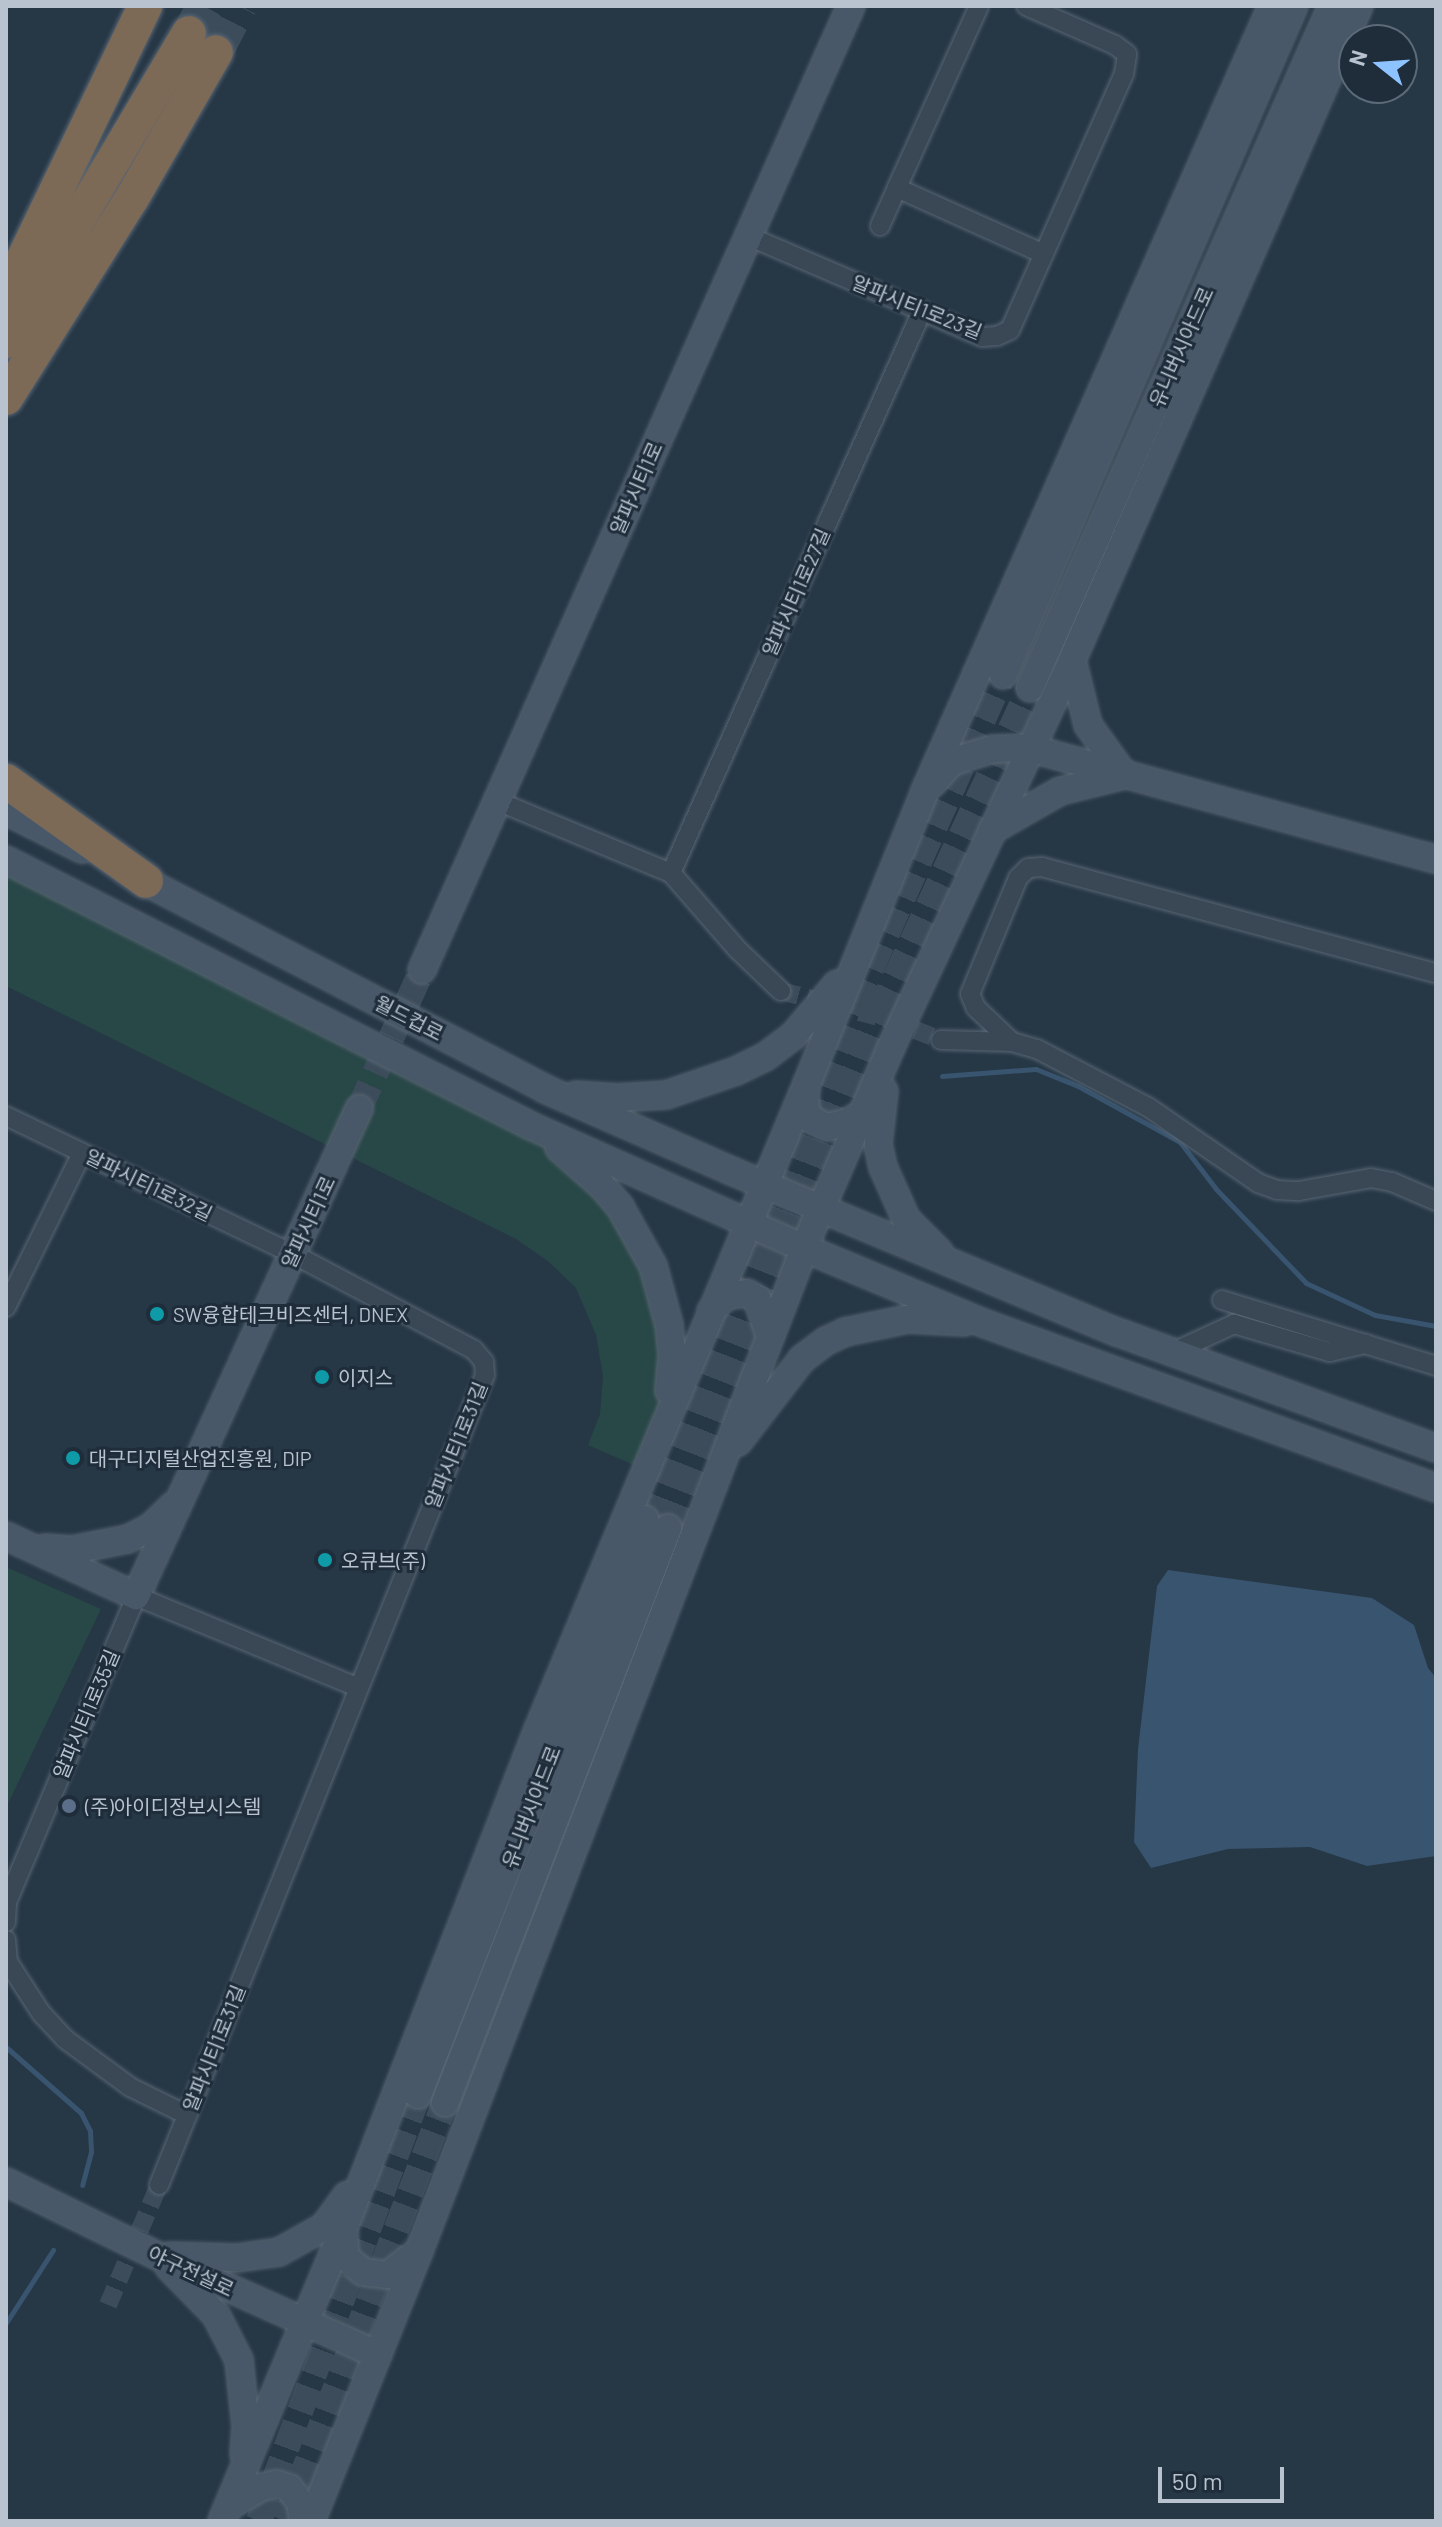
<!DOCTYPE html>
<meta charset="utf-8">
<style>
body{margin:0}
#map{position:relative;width:1442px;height:2527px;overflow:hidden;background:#263746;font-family:Barlow,"Noto Sans KR",sans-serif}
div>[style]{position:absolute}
.green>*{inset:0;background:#284747}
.water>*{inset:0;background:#38546e}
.stream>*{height:5px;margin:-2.5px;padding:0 2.5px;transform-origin:2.5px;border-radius:2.5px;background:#38546e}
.street-tunnel>*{height:18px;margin-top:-9px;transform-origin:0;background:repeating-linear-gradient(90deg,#3c4c5b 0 18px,transparent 0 27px)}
.secondary-tunnel>*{height:26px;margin-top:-13px;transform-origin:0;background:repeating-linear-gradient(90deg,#3c4c5b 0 26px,transparent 0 39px)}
.highway-tunnel>*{height:34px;margin-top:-17px;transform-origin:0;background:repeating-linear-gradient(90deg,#3c4c5b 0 34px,transparent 0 51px)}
.roads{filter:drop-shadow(0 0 2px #596673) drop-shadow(0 0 2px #596673)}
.street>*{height:18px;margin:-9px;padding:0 9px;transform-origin:9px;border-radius:9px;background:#3a4856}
.secondary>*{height:26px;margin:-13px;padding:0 13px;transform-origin:13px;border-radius:13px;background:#485869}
.highway>*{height:34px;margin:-17px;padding:0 17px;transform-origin:17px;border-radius:17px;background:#7c6a57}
.dots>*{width:22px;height:22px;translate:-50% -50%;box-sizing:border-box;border:4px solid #1f2d3b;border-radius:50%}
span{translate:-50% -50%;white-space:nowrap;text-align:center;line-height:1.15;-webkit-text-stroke:6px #1f2d3b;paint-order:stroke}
.street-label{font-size:20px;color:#b8c3cf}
.poi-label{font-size:20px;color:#b8c3cf}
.left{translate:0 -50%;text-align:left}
.frame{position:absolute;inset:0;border:8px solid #b8c3cf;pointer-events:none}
.north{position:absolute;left:1338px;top:24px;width:80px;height:80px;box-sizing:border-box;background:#1f2d3b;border:2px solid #5c6976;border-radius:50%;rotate:287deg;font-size:22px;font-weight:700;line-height:32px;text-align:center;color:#b8c3cf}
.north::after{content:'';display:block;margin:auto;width:28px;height:36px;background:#8dc4ff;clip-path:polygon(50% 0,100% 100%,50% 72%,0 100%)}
.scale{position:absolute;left:1158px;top:2467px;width:126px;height:36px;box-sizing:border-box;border:4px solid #b8c3cf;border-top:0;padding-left:10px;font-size:24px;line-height:28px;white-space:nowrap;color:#b8c3cf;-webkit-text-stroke:6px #1f2d3b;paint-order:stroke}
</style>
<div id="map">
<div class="green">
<i style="clip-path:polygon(6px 870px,531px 1126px,620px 1208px,672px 1355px,645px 1470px,588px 1445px,600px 1414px,603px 1376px,596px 1335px,576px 1288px,549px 1262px,516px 1239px,6px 986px)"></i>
<i style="clip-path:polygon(6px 1567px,101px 1609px,6px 1808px)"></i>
</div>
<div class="water">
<i style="clip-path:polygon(1168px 1570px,1372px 1598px,1414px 1625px,1428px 1668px,1436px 1678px,1436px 1856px,1367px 1866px,1310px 1847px,1228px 1849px,1151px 1868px,1134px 1842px,1138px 1749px,1157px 1586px)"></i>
</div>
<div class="stream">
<i style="left:942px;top:1076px;width:94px;rotate:-4.3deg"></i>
<i style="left:1036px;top:1069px;width:45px;rotate:22deg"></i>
<i style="left:1078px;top:1086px;width:116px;rotate:28.8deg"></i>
<i style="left:1180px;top:1142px;width:59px;rotate:52.5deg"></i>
<i style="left:1216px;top:1189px;width:130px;rotate:46.2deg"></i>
<i style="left:1306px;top:1283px;width:76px;rotate:24.9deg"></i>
<i style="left:1375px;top:1315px;width:62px;rotate:10.2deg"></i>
<i style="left:6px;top:2047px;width:100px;rotate:41.3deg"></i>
<i style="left:81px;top:2113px;width:20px;rotate:63deg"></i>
<i style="left:90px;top:2131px;width:21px;rotate:87deg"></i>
<i style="left:91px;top:2152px;width:34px;rotate:105deg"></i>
<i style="left:6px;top:2323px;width:87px;rotate:-57.2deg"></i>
</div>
<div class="street-tunnel">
<i style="left:781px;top:991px;width:113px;rotate:14.9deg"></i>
<i style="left:890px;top:1020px;width:55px;rotate:21.4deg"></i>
<i style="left:108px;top:2305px;width:130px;rotate:-67deg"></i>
</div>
<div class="secondary-tunnel">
<i style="left:359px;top:1109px;width:153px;rotate:-65.6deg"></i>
<i style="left:645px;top:1519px;width:556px;rotate:-67.82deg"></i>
<i style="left:855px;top:1004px;width:361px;rotate:-65.8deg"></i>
<i style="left:668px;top:1528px;width:557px;rotate:-67.72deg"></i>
<i style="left:879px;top:1013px;width:358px;rotate:-65.1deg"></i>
<i style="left:259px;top:2521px;width:455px;rotate:-69.5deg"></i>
<i style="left:285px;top:2521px;width:448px;rotate:-69.1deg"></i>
</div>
<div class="highway-tunnel">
<i style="left:189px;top:33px;width:31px;rotate:-61deg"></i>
<i style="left:216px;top:52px;width:52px;rotate:-62.4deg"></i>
</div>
<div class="roads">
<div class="street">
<i style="left:979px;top:6px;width:200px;rotate:114.3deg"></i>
<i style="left:897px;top:188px;width:161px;rotate:24.2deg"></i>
<i style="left:880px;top:226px;width:42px;rotate:-65.9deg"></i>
<i style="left:748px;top:236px;width:255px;rotate:23.3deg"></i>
<i style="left:982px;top:337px;width:15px;rotate:-4deg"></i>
<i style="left:997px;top:336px;width:14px;rotate:-25deg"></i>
<i style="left:1010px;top:330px;width:280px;rotate:-66deg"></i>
<i style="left:1124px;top:74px;width:20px;rotate:-81deg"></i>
<i style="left:1127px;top:54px;width:15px;rotate:-143deg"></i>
<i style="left:1115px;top:45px;width:97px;rotate:-156.3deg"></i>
<i style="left:497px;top:801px;width:188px;rotate:22.5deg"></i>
<i style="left:671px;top:873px;width:101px;rotate:49deg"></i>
<i style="left:737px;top:949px;width:61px;rotate:43.7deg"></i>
<i style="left:671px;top:873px;width:616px;rotate:-65.93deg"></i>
<i style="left:941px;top:1040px;width:71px;rotate:1.6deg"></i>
<i style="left:1012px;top:1042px;width:26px;rotate:16deg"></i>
<i style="left:1037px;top:1049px;width:125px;rotate:27.6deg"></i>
<i style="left:1148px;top:1107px;width:134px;rotate:34.6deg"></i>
<i style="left:1258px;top:1183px;width:20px;rotate:20deg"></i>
<i style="left:1277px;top:1190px;width:22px;rotate:3deg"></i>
<i style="left:1299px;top:1191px;width:73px;rotate:-10.2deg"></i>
<i style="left:1371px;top:1178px;width:21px;rotate:11deg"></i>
<i style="left:1392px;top:1182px;width:48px;rotate:23.4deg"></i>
<i style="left:1012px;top:1042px;width:50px;rotate:-136.6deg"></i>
<i style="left:976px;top:1008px;width:15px;rotate:-113deg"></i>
<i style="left:970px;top:994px;width:126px;rotate:-67.5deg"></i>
<i style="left:1018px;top:878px;width:14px;rotate:-45deg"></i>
<i style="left:1028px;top:868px;width:14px;rotate:-4deg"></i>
<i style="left:1042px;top:867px;width:408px;rotate:15.1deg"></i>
<i style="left:6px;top:1116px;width:318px;rotate:25.7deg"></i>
<i style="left:293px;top:1254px;width:205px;rotate:27.9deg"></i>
<i style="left:474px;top:1350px;width:16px;rotate:50deg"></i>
<i style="left:484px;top:1362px;width:13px;rotate:86deg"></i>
<i style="left:485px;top:1375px;width:873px;rotate:111.92deg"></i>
<i style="left:1222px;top:1300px;width:224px;rotate:17.1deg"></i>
<i style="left:6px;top:1307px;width:172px;rotate:-63.7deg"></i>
<i style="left:1168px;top:1350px;width:12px;rotate:-5deg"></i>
<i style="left:1180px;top:1349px;width:60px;rotate:-24.8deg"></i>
<i style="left:1234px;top:1324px;width:100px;rotate:16.3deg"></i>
<i style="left:1330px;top:1352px;width:37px;rotate:-13deg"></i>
<i style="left:6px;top:1922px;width:20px;rotate:-87deg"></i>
<i style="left:7px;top:1902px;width:332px;rotate:-67.1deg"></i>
<i style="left:136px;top:1596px;width:241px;rotate:22.4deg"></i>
<i style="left:6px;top:1940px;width:22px;rotate:85deg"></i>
<i style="left:8px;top:1962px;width:61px;rotate:57.1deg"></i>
<i style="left:41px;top:2013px;width:35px;rotate:47deg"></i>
<i style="left:65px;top:2039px;width:81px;rotate:36.4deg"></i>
<i style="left:130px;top:2087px;width:64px;rotate:26.2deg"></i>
</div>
<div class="secondary">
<i style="left:1072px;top:660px;width:67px;rotate:76.2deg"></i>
<i style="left:1088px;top:725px;width:62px;rotate:54.2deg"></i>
<i style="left:1003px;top:675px;width:730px;rotate:-66.49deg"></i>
<i style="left:1030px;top:688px;width:746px;rotate:-66.12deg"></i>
<i style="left:933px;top:783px;width:28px;rotate:-49deg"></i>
<i style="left:951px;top:762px;width:44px;rotate:-17.2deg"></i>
<i style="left:993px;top:749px;width:36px;rotate:-2deg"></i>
<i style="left:1029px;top:748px;width:422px;rotate:15.3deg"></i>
<i style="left:6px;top:811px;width:85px;rotate:26.6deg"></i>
<i style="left:992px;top:830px;width:78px;rotate:-29.8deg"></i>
<i style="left:1060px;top:791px;width:66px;rotate:-14deg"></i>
<i style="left:6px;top:860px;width:589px;rotate:26.87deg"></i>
<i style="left:531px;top:1126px;width:299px;rotate:24.1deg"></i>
<i style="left:804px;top:1248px;width:194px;rotate:22.7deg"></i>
<i style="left:983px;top:1323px;width:482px;rotate:20deg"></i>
<i style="left:131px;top:874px;width:466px;rotate:27.4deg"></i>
<i style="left:545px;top:1089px;width:206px;rotate:23.7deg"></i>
<i style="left:734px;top:1172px;width:415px;rotate:22.7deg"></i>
<i style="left:1117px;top:1332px;width:339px;rotate:20deg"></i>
<i style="left:422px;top:970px;width:1055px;rotate:-66.01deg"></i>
<i style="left:806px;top:1086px;width:23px;rotate:92deg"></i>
<i style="left:805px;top:1109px;width:13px;rotate:58deg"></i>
<i style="left:812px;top:1120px;width:17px;rotate:25deg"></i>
<i style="left:827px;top:1127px;width:19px;rotate:-12deg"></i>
<i style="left:846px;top:1123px;width:22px;rotate:-30deg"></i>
<i style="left:884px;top:1091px;width:53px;rotate:96.5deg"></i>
<i style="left:878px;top:1144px;width:24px;rotate:78deg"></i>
<i style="left:883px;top:1167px;width:57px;rotate:66.1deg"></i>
<i style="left:906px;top:1219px;width:47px;rotate:45deg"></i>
<i style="left:576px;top:1095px;width:39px;rotate:4deg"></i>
<i style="left:615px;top:1098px;width:51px;rotate:-3.4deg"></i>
<i style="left:666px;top:1095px;width:74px;rotate:-18.9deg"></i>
<i style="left:736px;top:1071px;width:32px;rotate:-26deg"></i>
<i style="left:765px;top:1057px;width:35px;rotate:-37deg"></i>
<i style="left:793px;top:1036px;width:68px;rotate:-49.8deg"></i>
<i style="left:559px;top:1148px;width:57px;rotate:41.5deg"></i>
<i style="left:602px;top:1186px;width:28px;rotate:49deg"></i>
<i style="left:620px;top:1207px;width:68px;rotate:60.8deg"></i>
<i style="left:653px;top:1266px;width:61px;rotate:74.8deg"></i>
<i style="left:669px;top:1325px;width:30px;rotate:84deg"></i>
<i style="left:672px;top:1355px;width:36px;rotate:95deg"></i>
<i style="left:711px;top:1311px;width:21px;rotate:-45deg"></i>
<i style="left:726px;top:1296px;width:21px;rotate:-8deg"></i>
<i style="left:747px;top:1293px;width:12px;rotate:31deg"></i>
<i style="left:757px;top:1299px;width:36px;rotate:71deg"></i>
<i style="left:738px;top:1442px;width:105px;rotate:-52.4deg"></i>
<i style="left:802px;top:1359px;width:30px;rotate:-37deg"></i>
<i style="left:826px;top:1341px;width:21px;rotate:-25deg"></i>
<i style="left:845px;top:1332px;width:64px;rotate:-11.7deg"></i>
<i style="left:908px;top:1319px;width:56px;rotate:3.1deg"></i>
<i style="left:6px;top:1536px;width:143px;rotate:24.8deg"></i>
<i style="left:136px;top:1596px;width:536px;rotate:-65.4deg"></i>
<i style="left:45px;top:1548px;width:27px;rotate:4deg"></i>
<i style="left:72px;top:1550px;width:57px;rotate:-11.1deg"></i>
<i style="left:128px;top:1539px;width:25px;rotate:-27deg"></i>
<i style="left:150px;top:1528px;width:32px;rotate:-44deg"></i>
<i style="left:418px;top:2095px;width:619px;rotate:-68.49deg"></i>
<i style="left:445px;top:2103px;width:617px;rotate:-68.8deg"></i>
<i style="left:6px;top:2182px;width:169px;rotate:26deg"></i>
<i style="left:158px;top:2256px;width:241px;rotate:24.2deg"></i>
<i style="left:344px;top:2228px;width:29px;rotate:88deg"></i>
<i style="left:345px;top:2257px;width:23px;rotate:40deg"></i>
<i style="left:363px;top:2272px;width:25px;rotate:7deg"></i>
<i style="left:388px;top:2275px;width:39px;rotate:-38deg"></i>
<i style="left:170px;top:2256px;width:67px;rotate:1.7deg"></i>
<i style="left:237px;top:2258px;width:42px;rotate:-8.1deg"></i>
<i style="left:279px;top:2252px;width:51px;rotate:-29.1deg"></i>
<i style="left:324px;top:2227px;width:39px;rotate:-54deg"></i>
<i style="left:169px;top:2267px;width:67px;rotate:45.6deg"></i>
<i style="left:216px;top:2315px;width:51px;rotate:62.9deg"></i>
<i style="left:239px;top:2360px;width:66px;rotate:83.9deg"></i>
<i style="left:246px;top:2426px;width:28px;rotate:94deg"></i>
<i style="left:228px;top:2507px;width:39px;rotate:-31deg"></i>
<i style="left:261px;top:2487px;width:16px;rotate:-11deg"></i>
<i style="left:277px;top:2484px;width:13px;rotate:18deg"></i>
<i style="left:289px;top:2488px;width:18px;rotate:52deg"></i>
<i style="left:300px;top:2502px;width:19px;rotate:81deg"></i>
<i style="left:222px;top:2521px;width:317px;rotate:-67.4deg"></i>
<i style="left:344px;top:2228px;width:532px;rotate:-68.74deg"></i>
<i style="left:537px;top:1732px;width:700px;rotate:-67.39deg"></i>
<i style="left:806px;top:1086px;width:318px;rotate:-68deg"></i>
<i style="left:925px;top:791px;width:858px;rotate:-66.15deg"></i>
<i style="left:311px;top:2521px;width:291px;rotate:-68.2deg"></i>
<i style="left:419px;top:2251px;width:1087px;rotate:-68.98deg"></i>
<i style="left:809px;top:1236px;width:208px;rotate:-66.5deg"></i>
<i style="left:892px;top:1045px;width:425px;rotate:-64.9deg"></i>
<i style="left:1072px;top:660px;width:714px;rotate:-66.31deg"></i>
</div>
<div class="highway">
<i style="left:6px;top:295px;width:321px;rotate:-64.3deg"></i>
<i style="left:6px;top:341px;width:358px;rotate:-59.3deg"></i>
<i style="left:6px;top:398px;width:236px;rotate:-57.8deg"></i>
<i style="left:132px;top:198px;width:168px;rotate:-60.1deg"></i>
<i style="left:6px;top:781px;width:172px;rotate:35.5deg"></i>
</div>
</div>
<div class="dots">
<i style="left:157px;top:1314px;background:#0f9aa8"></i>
<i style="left:322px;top:1377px;background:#0f9aa8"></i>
<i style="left:73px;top:1458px;background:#0f9aa8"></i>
<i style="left:325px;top:1560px;background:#0f9aa8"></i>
<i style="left:69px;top:1806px;background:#5c6f8a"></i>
</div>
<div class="street-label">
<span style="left:917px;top:307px;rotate:22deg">알파시티1로23길</span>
<span style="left:1181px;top:347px;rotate:-66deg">유니버시아드로</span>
<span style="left:636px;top:488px;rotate:-66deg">알파시티1로</span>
<span style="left:796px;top:592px;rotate:-66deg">알파시티1로27길</span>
<span style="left:409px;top:1018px;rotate:27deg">월드컵로</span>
<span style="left:149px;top:1185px;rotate:26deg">알파시티1로32길</span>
<span style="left:308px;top:1222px;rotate:-65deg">알파시티1로</span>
<span style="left:456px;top:1445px;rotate:-68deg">알파시티1로31길</span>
<span style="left:86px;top:1714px;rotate:-67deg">알파시티1로35길</span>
<span style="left:531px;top:1807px;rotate:-69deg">유니버시아드로</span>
<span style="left:214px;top:2048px;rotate:-68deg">알파시티1로31길</span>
<span style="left:191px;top:2271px;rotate:25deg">야구전설로</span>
</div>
<div class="poi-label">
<span class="left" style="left:173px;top:1314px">SW융합테크비즈센터, DNEX</span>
<span class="left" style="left:338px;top:1377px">이지스</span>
<span class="left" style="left:89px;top:1458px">대구디지털산업진흥원, DIP</span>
<span class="left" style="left:341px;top:1560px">오큐브(주)</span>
<span class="left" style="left:85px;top:1806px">(주)아이디정보시스템</span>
</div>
<div class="frame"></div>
<div class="north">N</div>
<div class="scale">50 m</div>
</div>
